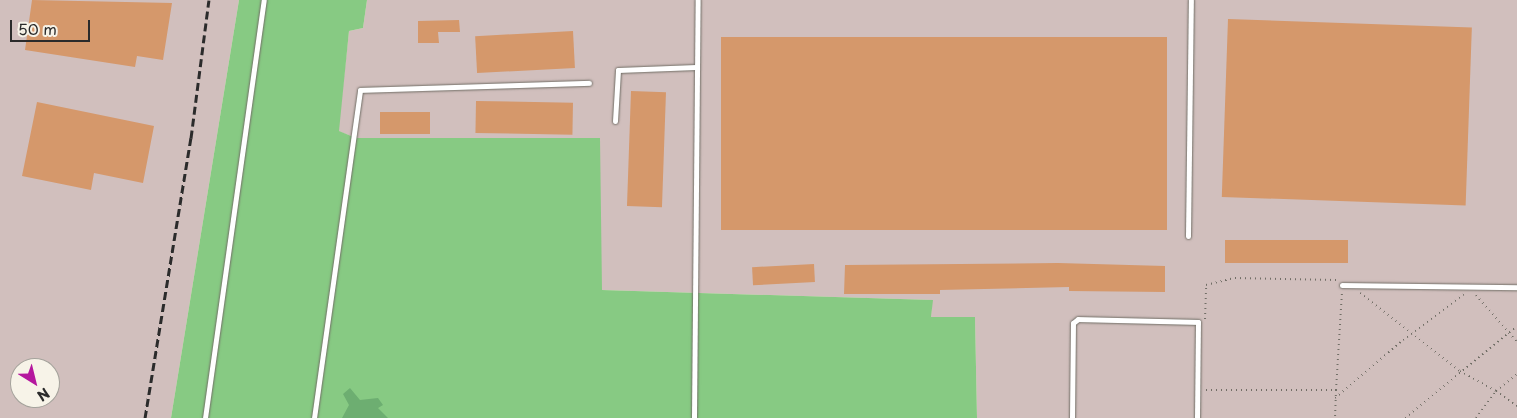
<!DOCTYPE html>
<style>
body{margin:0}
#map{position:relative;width:1517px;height:418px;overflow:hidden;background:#f2ead4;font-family:"Playpen Sans",sans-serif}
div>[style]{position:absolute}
.industrial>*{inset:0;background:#d1bfbd}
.green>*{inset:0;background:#87ca83}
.forest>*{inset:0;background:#6dae71}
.building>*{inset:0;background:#d5986b;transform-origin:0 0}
.path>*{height:2px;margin-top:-1px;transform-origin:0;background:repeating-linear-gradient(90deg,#716e66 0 1px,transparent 0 5px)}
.roads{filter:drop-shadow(0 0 1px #716e66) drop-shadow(0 0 1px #716e66)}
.lane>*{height:5px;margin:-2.5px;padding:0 2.5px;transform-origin:2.5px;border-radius:2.5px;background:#fff}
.rail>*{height:3px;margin-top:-1.5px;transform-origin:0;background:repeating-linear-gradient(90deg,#2b2b2b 0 8px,transparent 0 12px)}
span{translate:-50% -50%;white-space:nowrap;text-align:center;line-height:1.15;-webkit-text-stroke:4px #f7f3e8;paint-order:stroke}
.north{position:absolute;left:10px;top:358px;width:50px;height:50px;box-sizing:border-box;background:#f7f3e8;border:1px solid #a5a39c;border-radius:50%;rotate:144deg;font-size:14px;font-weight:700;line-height:20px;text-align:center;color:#2b2b2b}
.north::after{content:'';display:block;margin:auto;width:18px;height:22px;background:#b5179e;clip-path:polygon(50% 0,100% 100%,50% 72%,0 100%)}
.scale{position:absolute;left:10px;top:20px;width:80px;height:22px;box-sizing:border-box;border:2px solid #2b2b2b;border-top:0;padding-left:6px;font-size:15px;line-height:18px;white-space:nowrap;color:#2b2b2b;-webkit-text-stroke:4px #f7f3e8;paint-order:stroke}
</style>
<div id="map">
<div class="industrial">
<i style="clip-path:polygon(evenodd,0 0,239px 0,171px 418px,0 418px,0 0,20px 368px,50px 368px,50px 398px,20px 398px,20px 368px)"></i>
<i style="clip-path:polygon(367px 0,1517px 0,1517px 418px,977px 418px,975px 318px,931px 317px,932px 300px,602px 290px,356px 138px,338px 131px,349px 31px,363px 28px)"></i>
</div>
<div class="green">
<i style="clip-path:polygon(239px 0,367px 0,363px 28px,349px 31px,339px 131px,356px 138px,600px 138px,602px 290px,933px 300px,931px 317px,975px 317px,977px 418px,171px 418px)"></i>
</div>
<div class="forest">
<i style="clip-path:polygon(350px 388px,360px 400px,378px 398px,383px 405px,378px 408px,388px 418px,342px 418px,349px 405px,343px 394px)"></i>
</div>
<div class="building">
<i style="clip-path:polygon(32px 0,172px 3px,163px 60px,137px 56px,135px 67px,25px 50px)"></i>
<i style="left:1228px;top:19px;width:244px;height:178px;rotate:2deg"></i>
<i style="clip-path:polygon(459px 20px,460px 32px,438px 32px,439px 43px,418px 43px,418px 21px)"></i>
<i style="left:573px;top:31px;width:37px;height:98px;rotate:87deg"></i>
<i style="left:721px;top:37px;width:446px;height:193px"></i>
<i style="left:631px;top:91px;width:35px;height:115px;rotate:2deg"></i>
<i style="left:476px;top:101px;width:97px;height:32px;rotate:1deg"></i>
<i style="clip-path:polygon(37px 102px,154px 126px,143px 183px,94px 173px,91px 190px,22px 176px)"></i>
<i style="left:380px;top:112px;width:50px;height:22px"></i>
<i style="left:1225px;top:240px;width:123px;height:23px"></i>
<i style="clip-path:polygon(1058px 263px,1165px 266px,1165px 292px,1069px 291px,1069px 287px,940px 290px,940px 294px,844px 294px,845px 265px)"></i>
<i style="left:814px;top:264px;width:18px;height:62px;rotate:87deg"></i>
</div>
<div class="path">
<i style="left:1360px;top:293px;width:127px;rotate:38deg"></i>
<i style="left:1460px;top:371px;width:41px;rotate:29.1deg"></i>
<i style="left:1496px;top:391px;width:27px;rotate:-39deg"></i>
<i style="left:1476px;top:295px;width:62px;rotate:48.9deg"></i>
<i style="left:1205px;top:319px;width:34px;rotate:-88deg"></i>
<i style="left:1206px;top:285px;width:30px;rotate:-14deg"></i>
<i style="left:1235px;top:278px;width:102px;rotate:1.1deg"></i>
<i style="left:1206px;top:390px;width:130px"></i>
<i style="left:1336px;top:390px;width:28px;rotate:92deg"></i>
<i style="left:1336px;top:390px;width:98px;rotate:-86.5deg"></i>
<i style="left:1335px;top:398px;width:89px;rotate:-40.5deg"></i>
<i style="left:1403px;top:340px;width:76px;rotate:-37deg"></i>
<i style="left:1405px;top:418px;width:145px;rotate:-39.4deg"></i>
<i style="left:1476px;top:418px;width:34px;rotate:-53deg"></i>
<i style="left:1496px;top:391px;width:26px;rotate:36deg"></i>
</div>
<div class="roads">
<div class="lane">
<i style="left:615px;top:121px;width:51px;rotate:-86.6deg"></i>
<i style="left:618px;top:70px;width:78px;rotate:-2.2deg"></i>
<i style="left:1188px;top:236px;width:236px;rotate:-89.3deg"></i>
<i style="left:1342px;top:285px;width:175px;rotate:0.7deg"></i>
<i style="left:205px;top:418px;width:422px;rotate:-82deg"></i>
<i style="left:314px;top:418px;width:331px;rotate:-82deg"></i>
<i style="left:360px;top:90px;width:229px;rotate:-1.8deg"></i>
<i style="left:694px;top:418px;width:418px;rotate:-89.5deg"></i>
<i style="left:1072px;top:418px;width:95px;rotate:-89.4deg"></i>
<i style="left:1073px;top:323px;width:6px;rotate:-39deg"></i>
<i style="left:1078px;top:319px;width:120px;rotate:1.4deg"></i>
<i style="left:1198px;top:322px;width:96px;rotate:90.6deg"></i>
</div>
</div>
<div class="rail">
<i style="left:145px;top:418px;width:284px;rotate:-80.7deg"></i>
<i style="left:191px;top:138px;width:139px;rotate:-82.6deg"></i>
</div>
<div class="north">N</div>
<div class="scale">50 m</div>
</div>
